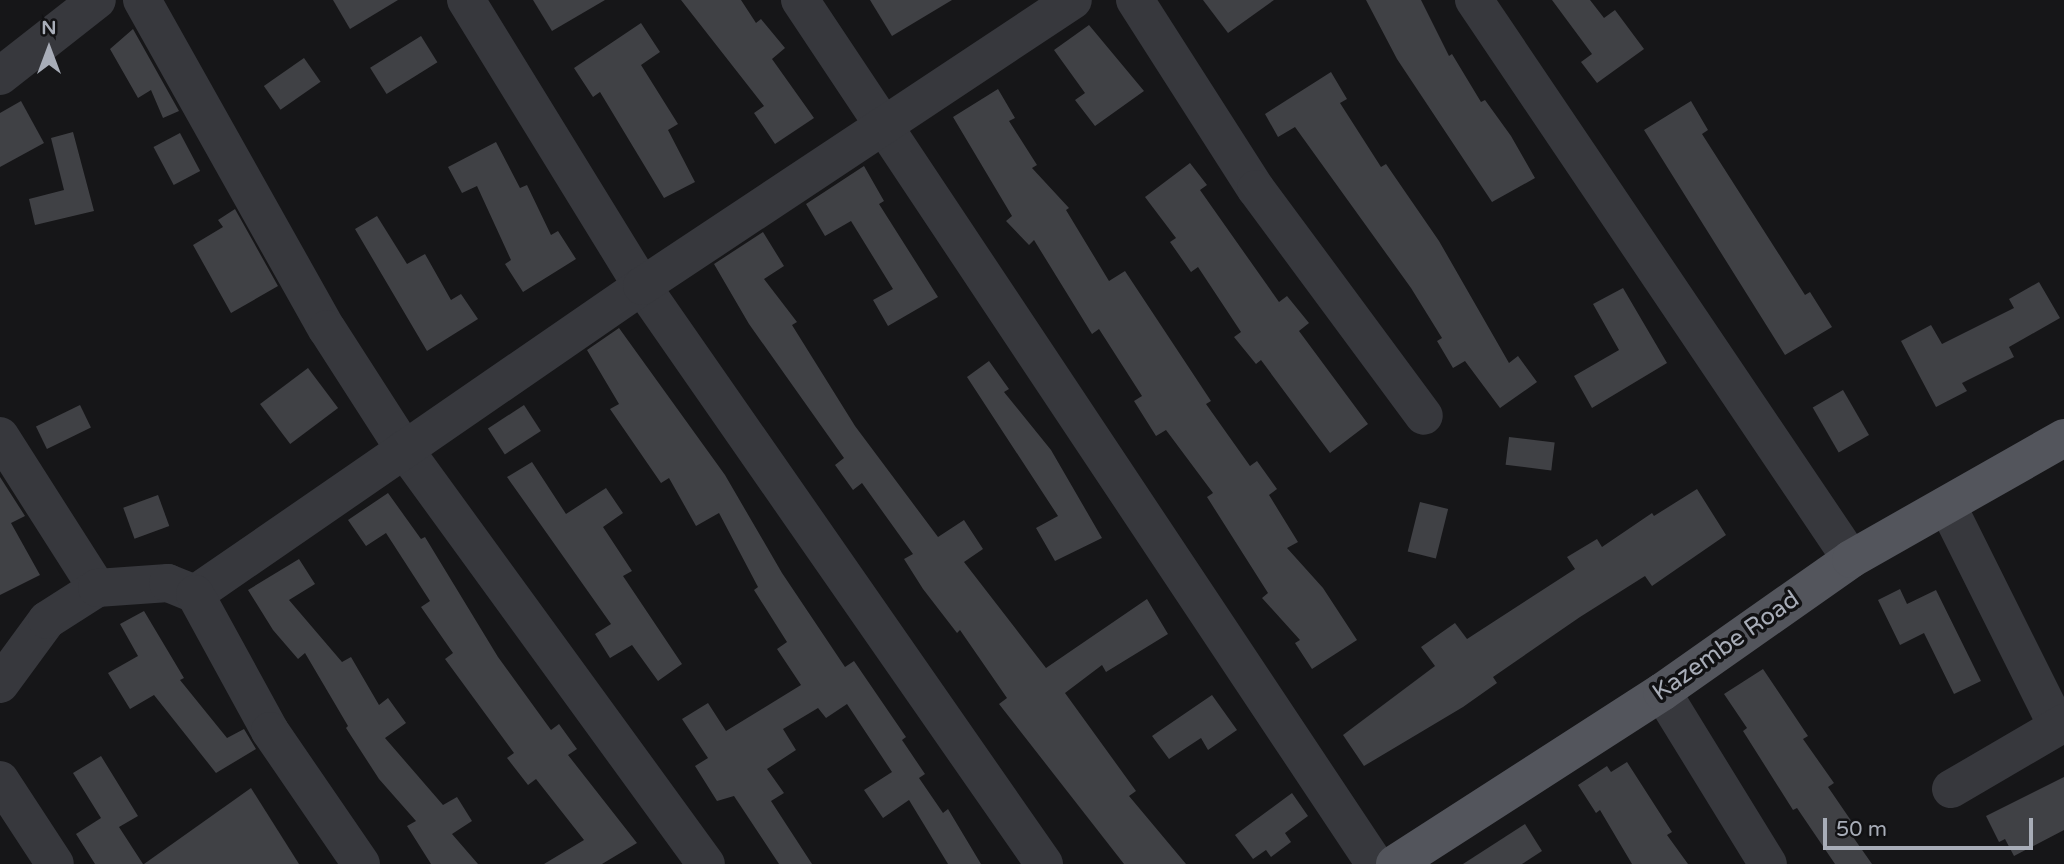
<!DOCTYPE html>
<style>
body{margin:0}
#map{position:relative;width:2064px;height:864px;overflow:hidden;background:#161618;font-family:"Varela Round",sans-serif}
div>[style]{position:absolute}
.building>*{inset:0;background:#404145;transform-origin:0 0}
.minor>*{height:38px;margin:-19px;padding:0 19px;transform-origin:19px;border-radius:19px;background:#37383d}
.major>*{height:38px;margin:-19px;padding:0 19px;transform-origin:19px;border-radius:19px;background:#53555c}
span{translate:-50% -50%;white-space:nowrap;text-align:center;line-height:1.15;-webkit-text-stroke:7px #111113;paint-order:stroke}
.street-label{font-size:24px;color:#a8adb8}
.north{position:absolute;left:14px;top:14px;width:70px;height:70px;-webkit-text-stroke:5px #111113;paint-order:stroke;rotate:0deg;font-size:19px;font-weight:700;line-height:28px;text-align:center;color:#a8adb8}
.north::after{content:'';display:block;margin:auto;width:24px;height:32px;background:#a8adb8;clip-path:polygon(50% 0,100% 100%,50% 72%,0 100%)}
.scale{position:absolute;left:1823px;top:818px;width:210px;height:32px;box-sizing:border-box;border:4px solid #a8adb8;border-top:0;padding-left:9px;font-size:21px;line-height:24px;white-space:nowrap;color:#a8adb8;-webkit-text-stroke:5px #111113;paint-order:stroke}
</style>
<div id="map">
<div class="building">
<i style="clip-path:polygon(333px 0,398px 0,350px 29px)"></i>
<i style="clip-path:polygon(533px 0,605px 0,552px 31px)"></i>
<i style="clip-path:polygon(681px 0,741px 0,756px 23px,761px 19px,785px 48px,772px 59px,814px 118px,775px 144px,754px 113px,764px 106px)"></i>
<i style="clip-path:polygon(870px 0,952px 0,892px 36px)"></i>
<i style="clip-path:polygon(1203px 0,1274px 0,1228px 33px)"></i>
<i style="clip-path:polygon(1366px 0,1421px 0,1449px 56px,1452px 54px,1481px 102px,1485px 100px,1511px 136px,1535px 178px,1492px 202px,1397px 59px)"></i>
<i style="clip-path:polygon(1552px 0,1590px 0,1604px 18px,1615px 10px,1644px 49px,1597px 83px,1581px 62px,1592px 54px)"></i>
<i style="clip-path:polygon(641px 23px,660px 52px,641px 65px,678px 124px,668px 130px,695px 182px,664px 198px,600px 92px,593px 97px,574px 68px)"></i>
<i style="clip-path:polygon(1089px 25px,1144px 91px,1095px 126px,1075px 100px,1085px 93px,1054px 50px)"></i>
<i style="clip-path:polygon(133px 29px,179px 111px,163px 118px,151px 90px,138px 98px,110px 49px)"></i>
<i style="left:421px;top:36px;width:31px;height:60px;rotate:58deg"></i>
<i style="left:304px;top:58px;width:29px;height:49px;rotate:55deg"></i>
<i style="clip-path:polygon(1331px 72px,1347px 99px,1340px 103px,1381px 167px,1386px 164px,1439px 241px,1509px 363px,1518px 356px,1537px 382px,1500px 408px,1465px 361px,1453px 368px,1437px 341px,1442px 338px,1411px 288px,1295px 127px,1278px 137px,1265px 114px)"></i>
<i style="clip-path:polygon(998px 89px,1015px 118px,1009px 121px,1037px 165px,1032px 168px,1069px 208px,1066px 210px,1109px 281px,1125px 271px,1211px 401px,1206px 404px,1250px 466px,1257px 461px,1277px 489px,1269px 495px,1298px 542px,1287px 548px,1323px 588px,1357px 640px,1312px 669px,1295px 643px,1300px 640px,1262px 598px,1268px 593px,1207px 497px,1213px 493px,1166px 430px,1156px 436px,1134px 401px,1142px 396px,1099px 329px,1092px 334px,1034px 240px,1029px 245px,1006px 221px,1012px 216px,953px 117px)"></i>
<i style="clip-path:polygon(21px 101px,44px 143px,0 167px,0 113px)"></i>
<i style="clip-path:polygon(1691px 101px,1708px 130px,1702px 134px,1805px 295px,1810px 292px,1832px 327px,1785px 355px,1644px 130px)"></i>
<i style="clip-path:polygon(73px 132px,94px 211px,35px 225px,29px 199px,64px 190px,51px 138px)"></i>
<i style="left:180px;top:133px;width:43px;height:30px;rotate:62deg"></i>
<i style="clip-path:polygon(496px 142px,520px 188px,527px 185px,551px 235px,558px 231px,576px 259px,523px 292px,505px 264px,511px 260px,477px 186px,462px 193px,448px 167px)"></i>
<i style="clip-path:polygon(1190px 163px,1207px 185px,1200px 190px,1279px 302px,1287px 296px,1309px 323px,1299px 331px,1368px 424px,1330px 453px,1261px 360px,1256px 364px,1234px 337px,1241px 332px,1198px 267px,1191px 272px,1170px 242px,1176px 238px,1145px 197px)"></i>
<i style="clip-path:polygon(864px 166px,884px 201px,879px 204px,938px 297px,888px 326px,873px 300px,893px 289px,851px 221px,825px 236px,806px 204px)"></i>
<i style="clip-path:polygon(235px 209px,278px 286px,231px 313px,193px 245px,223px 227px,218px 220px)"></i>
<i style="clip-path:polygon(377px 216px,407px 264px,425px 254px,451px 300px,461px 294px,478px 319px,427px 351px,355px 229px)"></i>
<i style="clip-path:polygon(763px 232px,784px 266px,764px 279px,797px 322px,792px 325px,855px 426px,938px 537px,964px 520px,983px 549px,964px 562px,1046px 668px,1147px 599px,1168px 634px,1106px 672px,1102px 665px,1065px 693px,1136px 791px,1129px 796px,1186px 864px,1124px 864px,999px 704px,1007px 698px,960px 630px,957px 633px,923px 589px,904px 559px,913px 554px,862px 483px,853px 490px,835px 465px,844px 458px,749px 324px,714px 264px)"></i>
<i style="clip-path:polygon(2039px 282px,2060px 318px,2009px 347px,2014px 357px,1962px 383px,1967px 391px,1936px 407px,1901px 341px,1931px 325px,1942px 344px,2014px 308px,2009px 299px)"></i>
<i style="clip-path:polygon(1623px 288px,1667px 363px,1592px 408px,1574px 376px,1619px 350px,1593px 304px)"></i>
<i style="clip-path:polygon(619px 328px,725px 475px,782px 573px,845px 667px,854px 661px,906px 737px,902px 740px,925px 774px,919px 778px,943px 813px,948px 809px,981px 864px,948px 864px,909px 800px,883px 818px,864px 790px,892px 772px,847px 704px,826px 718px,818px 708px,783px 729px,796px 750px,767px 769px,784px 793px,771px 801px,812px 864px,779px 864px,734px 796px,717px 801px,695px 766px,708px 758px,682px 719px,708px 703px,726px 731px,801px 685px,777px 649px,787px 642px,754px 590px,758px 587px,719px 513px,696px 526px,669px 478px,661px 483px,610px 409px,619px 404px,587px 350px)"></i>
<i style="clip-path:polygon(989px 361px,1009px 389px,1004px 392px,1051px 450px,1102px 538px,1055px 561px,1036px 528px,1058px 516px,967px 377px)"></i>
<i style="left:308px;top:368px;width:50px;height:60px;rotate:53deg"></i>
<i style="left:1843px;top:390px;width:52px;height:35px;rotate:60deg"></i>
<i style="left:80px;top:405px;width:25px;height:49px;rotate:64deg"></i>
<i style="left:524px;top:405px;width:31px;height:43px;rotate:57deg"></i>
<i style="left:1509px;top:437px;width:46px;height:28px;rotate:7deg"></i>
<i style="clip-path:polygon(532px 462px,566px 514px,606px 488px,623px 513px,603px 527px,632px 571px,623px 576px,682px 664px,658px 681px,632px 645px,610px 658px,595px 634px,611px 624px,507px 477px)"></i>
<i style="clip-path:polygon(0 477px,25px 516px,11px 523px,40px 575px,0 595px)"></i>
<i style="clip-path:polygon(1697px 489px,1726px 535px,1652px 586px,1645px 576px,1580px 617px,1493px 677px,1497px 683px,1463px 707px,1364px 766px,1343px 735px,1435px 666px,1421px 647px,1455px 623px,1467px 639px,1575px 569px,1567px 557px,1597px 539px,1602px 547px,1652px 513px,1654px 516px)"></i>
<i style="clip-path:polygon(388px 493px,421px 539px,425px 537px,498px 657px,551px 730px,559px 724px,577px 749px,568px 755px,637px 843px,602px 864px,544px 864px,584px 840px,536px 779px,528px 785px,507px 758px,514px 753px,445px 659px,453px 653px,421px 607px,430px 601px,386px 533px,366px 546px,348px 520px)"></i>
<i style="left:158px;top:495px;width:33px;height:37px;rotate:70deg"></i>
<i style="left:1420px;top:502px;width:29px;height:51px;rotate:14deg"></i>
<i style="clip-path:polygon(299px 559px,315px 584px,289px 600px,342px 662px,351px 657px,379px 705px,388px 698px,406px 723px,385px 738px,443px 805px,457px 797px,472px 821px,452px 834px,478px 864px,431px 864px,407px 826px,416px 821px,379px 779px,346px 728px,348px 726px,305px 653px,298px 659px,273px 630px,248px 590px)"></i>
<i style="clip-path:polygon(1900px 589px,1907px 604px,1936px 590px,1981px 681px,1954px 694px,1924px 633px,1900px 645px,1878px 600px)"></i>
<i style="clip-path:polygon(144px 611px,184px 678px,180px 680px,227px 738px,244px 729px,256px 749px,216px 773px,154px 695px,130px 709px,108px 673px,138px 656px,120px 624px)"></i>
<i style="clip-path:polygon(1763px 669px,1808px 736px,1803px 739px,1834px 783px,1828px 787px,1852px 822px,1846px 827px,1872px 864px,1835px 864px,1797px 808px,1793px 810px,1743px 731px,1747px 728px,1724px 694px)"></i>
<i style="clip-path:polygon(1212px 695px,1237px 730px,1208px 750px,1201px 738px,1169px 759px,1152px 736px)"></i>
<i style="clip-path:polygon(101px 756px,138px 816px,119px 827px,143px 864px,95px 864px,76px 834px,101px 818px,73px 773px)"></i>
<i style="clip-path:polygon(1627px 762px,1672px 832px,1667px 835px,1688px 864px,1632px 864px,1600px 810px,1596px 813px,1578px 785px,1607px 766px,1611px 772px)"></i>
<i style="clip-path:polygon(2064px 777px,2064px 830px,2014px 856px,2005px 839px,1999px 842px,1986px 816px)"></i>
<i style="clip-path:polygon(251px 788px,299px 864px,144px 864px)"></i>
<i style="clip-path:polygon(1292px 793px,1308px 816px,1285px 833px,1291px 842px,1271px 857px,1266px 850px,1253px 859px,1235px 835px)"></i>
<i style="clip-path:polygon(1525px 824px,1542px 851px,1522px 864px,1463px 864px)"></i>
</div>
<div class="minor">
<i style="left:142px;top:0;width:377px;rotate:60.7deg"></i>
<i style="left:327px;top:329px;width:143px;rotate:57.3deg"></i>
<i style="left:404px;top:449px;width:513px;rotate:53.96deg"></i>
<i style="left:466px;top:0;width:336px;rotate:58.4deg"></i>
<i style="left:642px;top:286px;width:704px;rotate:55.18deg"></i>
<i style="left:800px;top:0;width:1038px;rotate:56.36deg"></i>
<i style="left:1135px;top:0;width:224px;rotate:57.4deg"></i>
<i style="left:1256px;top:189px;width:282px;rotate:53.5deg"></i>
<i style="left:1474px;top:0;width:674px;rotate:56deg"></i>
<i style="left:0;top:76px;width:123px;rotate:-38.1deg"></i>
<i style="left:0;top:436px;width:180px;rotate:57.5deg"></i>
<i style="left:1947px;top:505px;width:247px;rotate:63.5deg"></i>
<i style="left:195px;top:594px;width:543px;rotate:-34.57deg"></i>
<i style="left:642px;top:286px;width:517px;rotate:-33.57deg"></i>
<i style="left:0;top:684px;width:79px;rotate:-53.7deg"></i>
<i style="left:47px;top:620px;width:59px;rotate:-32.6deg"></i>
<i style="left:97px;top:588px;width:71px;rotate:-4deg"></i>
<i style="left:168px;top:583px;width:29px;rotate:22deg"></i>
<i style="left:195px;top:594px;width:156px;rotate:61.3deg"></i>
<i style="left:270px;top:731px;width:161px;rotate:55.6deg"></i>
<i style="left:1662px;top:692px;width:202px;rotate:58.4deg"></i>
<i style="left:0;top:780px;width:100px;rotate:56.8deg"></i>
<i style="left:1951px;top:789px;width:131px;rotate:-30.3deg"></i>
</div>
<div class="major">
<i style="left:1395px;top:864px;width:318px;rotate:-32.8deg"></i>
<i style="left:1662px;top:692px;width:231px;rotate:-35.1deg"></i>
<i style="left:1851px;top:559px;width:245px;rotate:-29.6deg"></i>
</div>
<div class="street-label">
<span style="left:1726px;top:646px;rotate:-35deg">Kazembe Road</span>
</div>
<div class="north">N</div>
<div class="scale">50 m</div>
</div>
